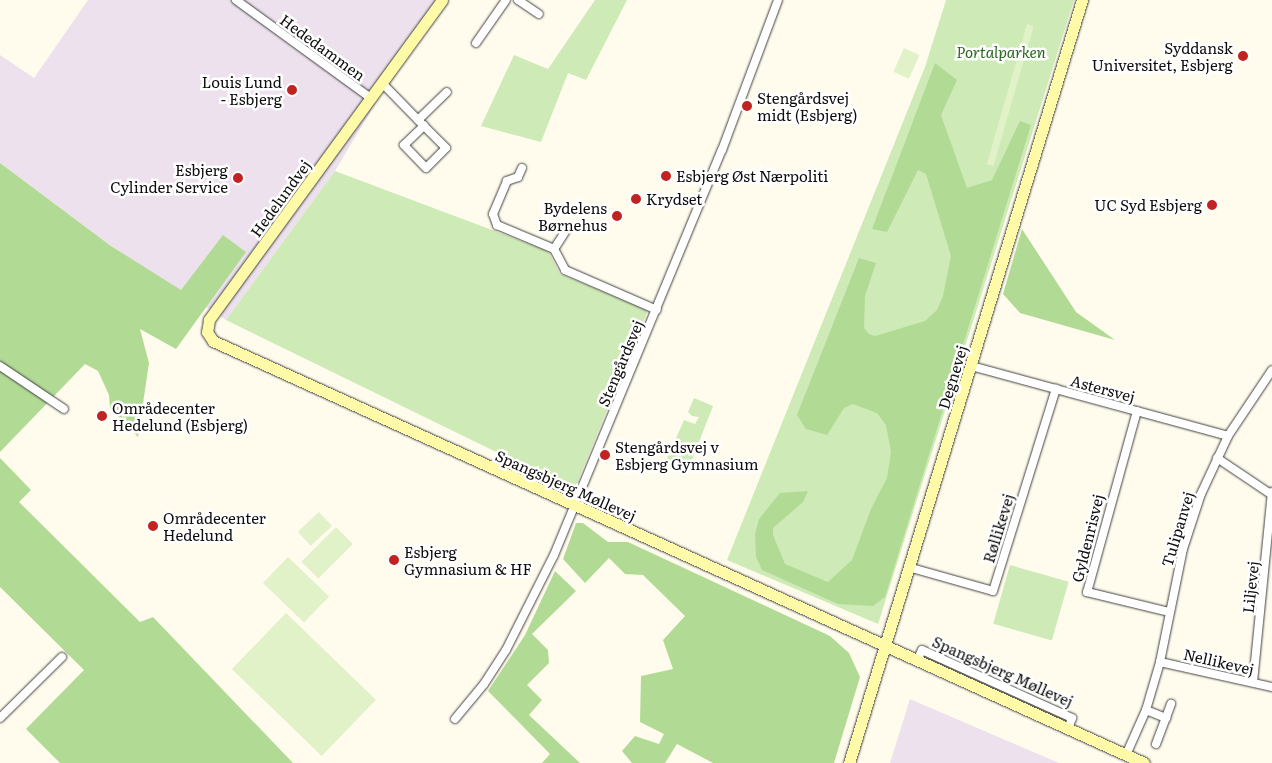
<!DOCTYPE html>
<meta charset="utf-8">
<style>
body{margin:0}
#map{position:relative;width:1272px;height:763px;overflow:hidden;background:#fffced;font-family:Literata,serif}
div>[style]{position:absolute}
.industrial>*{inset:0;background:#ece1ec}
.green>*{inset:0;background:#ceeab6;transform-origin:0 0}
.forest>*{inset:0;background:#b1db95}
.pitch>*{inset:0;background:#e1f1c8;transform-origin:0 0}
.roads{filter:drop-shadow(0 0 1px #404040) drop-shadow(0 0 1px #404040)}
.street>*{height:8px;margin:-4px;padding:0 4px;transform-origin:4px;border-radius:4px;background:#fff}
.secondary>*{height:11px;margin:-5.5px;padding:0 5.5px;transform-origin:5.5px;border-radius:5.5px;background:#fffaa8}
.dots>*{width:14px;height:14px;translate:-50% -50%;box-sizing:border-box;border:2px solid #fff;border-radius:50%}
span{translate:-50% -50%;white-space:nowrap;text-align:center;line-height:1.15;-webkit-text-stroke:5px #fff;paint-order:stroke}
.street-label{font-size:15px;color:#0d0d0d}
.poi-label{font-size:15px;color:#0d0d0d}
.right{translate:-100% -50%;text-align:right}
.left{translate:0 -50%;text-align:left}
.park-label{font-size:15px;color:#28661c;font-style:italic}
</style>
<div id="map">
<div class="industrial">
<i style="clip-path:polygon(88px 0,437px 0,335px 171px,226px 320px,111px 246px,0 163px,0 55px,34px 78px)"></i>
<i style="clip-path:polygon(910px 699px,1059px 763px,890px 763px)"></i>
</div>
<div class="green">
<i style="clip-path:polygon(595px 0,627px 0,586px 80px,568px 73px,541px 142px,481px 126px,514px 55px,548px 69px)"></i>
<i style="clip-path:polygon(946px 0,1074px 0,878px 624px,727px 560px,925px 67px)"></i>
<i style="clip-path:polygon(335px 171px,548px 251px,560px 274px,648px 310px,574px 490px,226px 320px)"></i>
<i style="clip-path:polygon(694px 398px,713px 406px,687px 473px,665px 463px,684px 420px,695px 424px,699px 417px,692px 416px,688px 412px)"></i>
<i style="left:1010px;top:565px;width:61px;height:61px;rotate:16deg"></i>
</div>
<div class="forest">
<i style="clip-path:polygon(935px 63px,957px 80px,941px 115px,967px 188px,992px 180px,1020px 121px,1031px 125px,885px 597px,873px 606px,838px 604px,762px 570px,756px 557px,755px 534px,759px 519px,780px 493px,808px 491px,803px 502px,773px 528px,773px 535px,785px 564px,828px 582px,852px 560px,871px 509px,887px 478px,891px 452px,886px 425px,877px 413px,853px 404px,844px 408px,827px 435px,806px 429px,797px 415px,859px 258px,876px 263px,865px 296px,864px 328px,869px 334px,875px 336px,925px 321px,937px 310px,943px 296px,951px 256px,926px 174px,918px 170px,887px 232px,872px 229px)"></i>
<i style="clip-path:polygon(0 163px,111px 246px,181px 290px,223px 235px,246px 252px,176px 349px,140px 329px,149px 363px,138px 437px,110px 408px,109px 395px,98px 371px,85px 364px,0 452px)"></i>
<i style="clip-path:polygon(1022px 229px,1076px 312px,1115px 340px,1020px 313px,1003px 294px)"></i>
<i style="clip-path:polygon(0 458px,31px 490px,19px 502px,140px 622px,153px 617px,293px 763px,60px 763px,26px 729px,84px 670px,0 587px)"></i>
<i style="clip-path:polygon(576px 523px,583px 523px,608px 542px,628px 542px,830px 636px,849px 653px,860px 677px,834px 763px,713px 763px,677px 744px,665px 763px,632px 763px,622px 751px,635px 736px,659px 744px,664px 734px,640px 722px,641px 676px,673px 669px,663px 640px,685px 616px,643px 575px,625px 574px,609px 558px,585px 583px,563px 559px)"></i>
<i style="clip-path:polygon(555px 571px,576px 591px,532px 634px,548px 650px,549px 663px,527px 685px,542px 700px,529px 715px,580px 763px,542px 763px,550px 754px,488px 691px,525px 635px)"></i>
</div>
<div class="pitch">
<i style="left:1027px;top:24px;width:7px;height:146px;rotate:16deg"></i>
<i style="left:904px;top:48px;width:17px;height:26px;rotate:24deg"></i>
<i style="left:319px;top:512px;width:19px;height:29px;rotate:47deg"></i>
<i style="left:336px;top:527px;width:24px;height:49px;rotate:45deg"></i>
<i style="left:288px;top:557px;width:57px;height:36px;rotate:44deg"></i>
<i style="left:286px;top:613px;width:125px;height:78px;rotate:44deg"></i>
</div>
<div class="roads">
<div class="street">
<i style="left:236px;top:0;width:167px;rotate:36deg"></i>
<i style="left:518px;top:0;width:25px;rotate:34deg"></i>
<i style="left:476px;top:43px;width:52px;rotate:-55.1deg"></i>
<i style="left:382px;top:83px;width:60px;rotate:45.7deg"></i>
<i style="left:424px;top:126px;width:31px;rotate:45deg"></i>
<i style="left:446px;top:148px;width:28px;rotate:135deg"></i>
<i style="left:426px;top:168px;width:32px;rotate:-134deg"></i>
<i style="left:404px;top:145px;width:28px;rotate:-44deg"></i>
<i style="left:418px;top:120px;width:40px;rotate:-44deg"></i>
<i style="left:522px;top:168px;width:10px;rotate:114deg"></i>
<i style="left:518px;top:177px;width:12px;rotate:160deg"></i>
<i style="left:507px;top:181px;width:36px;rotate:113deg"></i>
<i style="left:493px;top:214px;width:12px;rotate:70deg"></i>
<i style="left:497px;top:225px;width:62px;rotate:22.8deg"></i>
<i style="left:554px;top:249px;width:24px;rotate:62deg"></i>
<i style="left:565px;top:270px;width:100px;rotate:23.5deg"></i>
<i style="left:554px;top:249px;width:24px;rotate:-57deg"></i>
<i style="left:0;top:366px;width:77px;rotate:33.9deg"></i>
<i style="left:971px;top:366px;width:266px;rotate:15.2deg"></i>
<i style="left:1137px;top:411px;width:188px;rotate:105.4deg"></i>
<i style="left:1087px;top:592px;width:84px;rotate:13.7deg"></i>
<i style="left:1217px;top:458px;width:66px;rotate:33.9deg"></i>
<i style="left:908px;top:567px;width:88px;rotate:15.8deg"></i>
<i style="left:993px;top:591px;width:212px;rotate:-72.7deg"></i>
<i style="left:917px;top:661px;width:12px;rotate:-66deg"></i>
<i style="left:922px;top:650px;width:165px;rotate:24.4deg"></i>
<i style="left:1072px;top:718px;width:12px;rotate:110deg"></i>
<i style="left:1160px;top:662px;width:115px;rotate:12.6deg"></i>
<i style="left:1253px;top:682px;width:191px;rotate:-84.3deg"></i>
<i style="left:1146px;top:710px;width:22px;rotate:22deg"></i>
<i style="left:0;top:718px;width:87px;rotate:-44.5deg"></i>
<i style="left:455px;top:719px;width:45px;rotate:-50.4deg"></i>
<i style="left:484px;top:684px;width:40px;rotate:-57.1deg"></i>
<i style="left:506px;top:650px;width:106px;rotate:-63.2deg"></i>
<i style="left:554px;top:555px;width:438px;rotate:-67.5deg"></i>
<i style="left:722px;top:150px;width:160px;rotate:-69.5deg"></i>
<i style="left:1156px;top:744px;width:43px;rotate:-69.4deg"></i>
<i style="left:1126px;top:755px;width:49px;rotate:-66deg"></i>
<i style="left:1146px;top:710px;width:50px;rotate:-73.7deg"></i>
<i style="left:1160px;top:662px;width:115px;rotate:-78.5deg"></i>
<i style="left:1183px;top:549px;width:58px;rotate:-71.9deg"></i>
<i style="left:1201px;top:494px;width:64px;rotate:-65deg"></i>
<i style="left:1228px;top:436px;width:79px;rotate:-56.3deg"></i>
</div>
<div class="secondary">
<i style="left:442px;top:0;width:396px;rotate:126.1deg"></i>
<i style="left:209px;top:320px;width:12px;rotate:99deg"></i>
<i style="left:207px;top:332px;width:11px;rotate:56deg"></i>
<i style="left:213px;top:341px;width:1022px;rotate:24.38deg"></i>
<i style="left:849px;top:763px;width:798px;rotate:-73.02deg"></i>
</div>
</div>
<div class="dots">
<i style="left:1243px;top:56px;background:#c02322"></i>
<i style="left:292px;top:90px;background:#c02322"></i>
<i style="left:747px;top:106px;background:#c02322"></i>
<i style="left:666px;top:176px;background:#c02322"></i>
<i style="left:238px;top:178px;background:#c02322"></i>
<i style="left:636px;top:199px;background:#c02322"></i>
<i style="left:1212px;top:205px;background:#c02322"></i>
<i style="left:617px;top:216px;background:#c02322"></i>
<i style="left:102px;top:416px;background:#c02322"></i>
<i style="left:605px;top:455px;background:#c02322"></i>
<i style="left:153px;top:526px;background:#c02322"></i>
<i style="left:394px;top:560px;background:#c02322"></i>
</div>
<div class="street-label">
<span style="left:323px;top:47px;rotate:36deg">Hededammen</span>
<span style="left:280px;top:198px;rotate:-54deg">Hedelundvej</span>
<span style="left:620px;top:363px;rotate:-67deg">Stengårdsvej</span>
<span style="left:952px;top:377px;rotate:-73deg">Degnevej</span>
<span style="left:1103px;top:388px;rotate:15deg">Astersvej</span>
<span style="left:566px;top:485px;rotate:24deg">Spangsbjerg Møllevej</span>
<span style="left:998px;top:528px;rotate:-73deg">Røllikevej</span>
<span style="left:1177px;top:529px;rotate:-73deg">Tulipanvej</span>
<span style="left:1087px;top:538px;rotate:-76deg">Gyldenrisvej</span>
<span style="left:1250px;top:587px;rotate:-84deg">Liljevej</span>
<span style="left:1219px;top:661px;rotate:13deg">Nellikevej</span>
<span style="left:1003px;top:671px;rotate:24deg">Spangsbjerg Møllevej</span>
</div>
<div class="poi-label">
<span class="right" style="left:1233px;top:56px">Syddansk<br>Universitet, Esbjerg</span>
<span class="right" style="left:282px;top:90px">Louis Lund<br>- Esbjerg</span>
<span class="left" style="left:757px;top:106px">Stengårdsvej<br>midt (Esbjerg)</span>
<span class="right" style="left:228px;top:178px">Esbjerg<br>Cylinder Service</span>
<span class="left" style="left:676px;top:176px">Esbjerg Øst Nærpoliti</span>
<span class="left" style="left:646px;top:199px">Krydset</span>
<span class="right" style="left:1202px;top:205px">UC Syd Esbjerg</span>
<span class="right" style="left:607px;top:216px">Bydelens<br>Børnehus</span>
<span class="left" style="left:112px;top:416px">Områdecenter<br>Hedelund (Esbjerg)</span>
<span class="left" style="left:615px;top:455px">Stengårdsvej v<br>Esbjerg Gymnasium</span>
<span class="left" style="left:163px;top:526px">Områdecenter<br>Hedelund</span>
<span class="left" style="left:404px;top:560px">Esbjerg<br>Gymnasium &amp; HF</span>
</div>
<div class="park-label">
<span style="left:1001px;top:52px">Portalparken</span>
</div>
</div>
